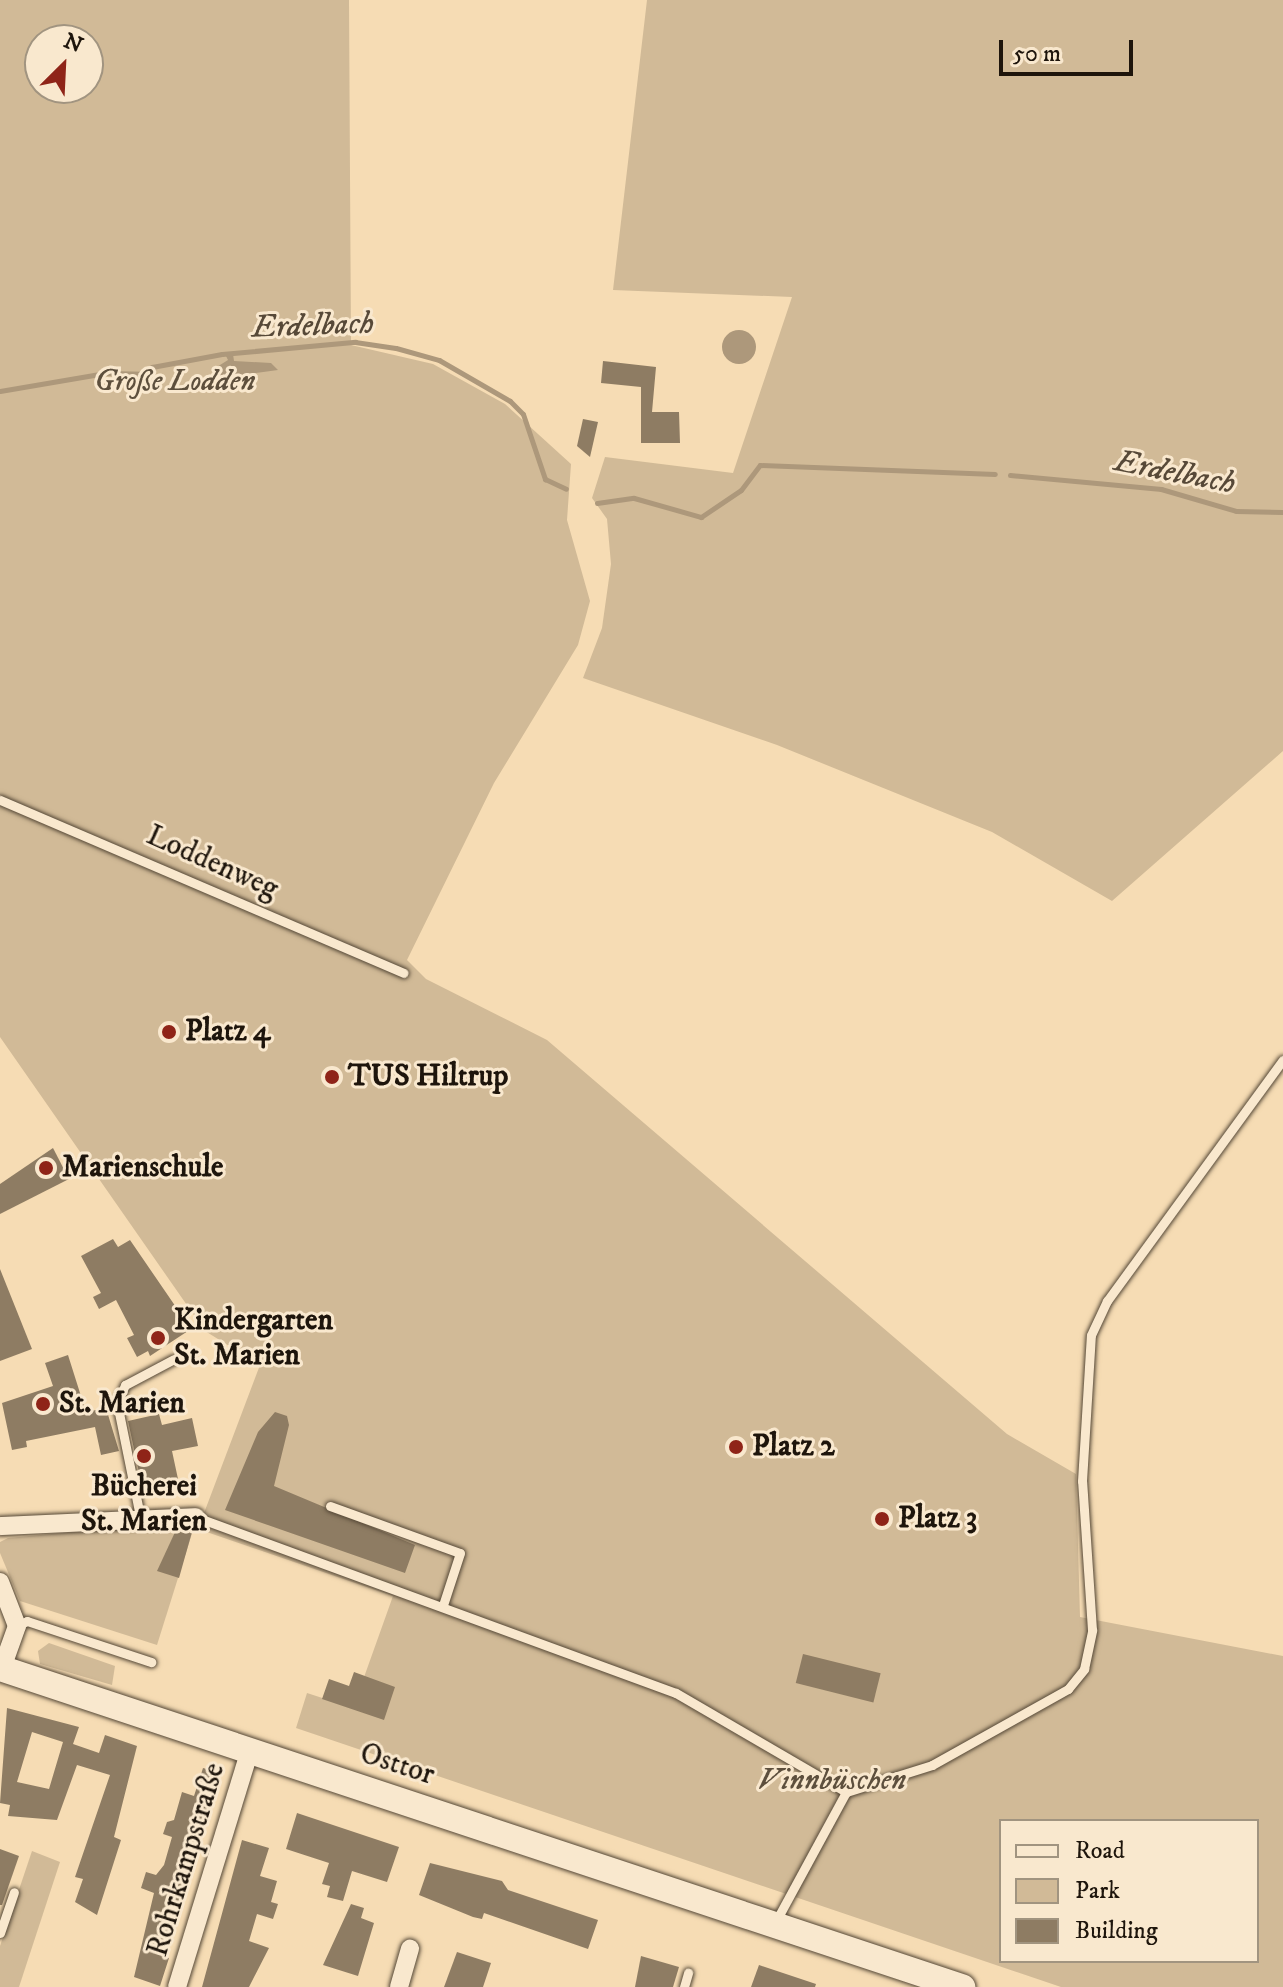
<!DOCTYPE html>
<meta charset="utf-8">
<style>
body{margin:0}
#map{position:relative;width:1283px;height:1987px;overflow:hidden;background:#f6dcb4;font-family:"IM FELL DW Pica",serif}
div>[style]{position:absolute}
.green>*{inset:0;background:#d1ba97}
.water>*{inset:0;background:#ad987b}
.round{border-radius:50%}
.stream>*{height:5px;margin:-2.5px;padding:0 2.5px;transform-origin:2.5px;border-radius:2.5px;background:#ad987b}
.building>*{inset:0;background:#8e7c63;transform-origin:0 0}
.roads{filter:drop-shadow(0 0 2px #544736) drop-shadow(0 0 2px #544736)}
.lane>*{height:9px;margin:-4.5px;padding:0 4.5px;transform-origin:4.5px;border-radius:4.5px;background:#f9e8ce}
.street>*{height:18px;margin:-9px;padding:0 9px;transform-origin:9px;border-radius:9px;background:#f9e8ce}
.secondary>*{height:26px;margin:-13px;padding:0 13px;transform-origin:13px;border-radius:13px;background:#f9e8ce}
.dots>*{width:22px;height:22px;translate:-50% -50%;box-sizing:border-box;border:4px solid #f9e8ce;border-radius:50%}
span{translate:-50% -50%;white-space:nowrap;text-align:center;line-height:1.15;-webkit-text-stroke:6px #f9e8ce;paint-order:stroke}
.park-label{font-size:30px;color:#5d4f3d;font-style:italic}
.street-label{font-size:30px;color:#1e150c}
.poi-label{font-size:30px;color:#1e150c;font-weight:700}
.left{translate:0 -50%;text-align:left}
.water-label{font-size:32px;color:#574938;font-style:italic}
.legend{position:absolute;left:999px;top:1819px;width:260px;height:144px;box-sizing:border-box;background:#f9e8ce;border:2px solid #a19480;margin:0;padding:10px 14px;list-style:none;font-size:24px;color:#1e150c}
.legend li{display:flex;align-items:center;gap:16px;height:40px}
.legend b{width:40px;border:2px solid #a19480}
.north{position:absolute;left:24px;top:24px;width:80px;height:80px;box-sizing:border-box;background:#f9e8ce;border:2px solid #a19480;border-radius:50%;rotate:24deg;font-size:22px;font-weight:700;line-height:32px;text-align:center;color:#1e150c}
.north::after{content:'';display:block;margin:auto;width:28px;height:36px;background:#8f2418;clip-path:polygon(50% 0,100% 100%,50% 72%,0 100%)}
.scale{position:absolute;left:999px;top:40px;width:134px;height:36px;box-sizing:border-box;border:4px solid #1e150c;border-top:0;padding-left:10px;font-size:24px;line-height:28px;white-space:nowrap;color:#1e150c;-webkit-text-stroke:6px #f9e8ce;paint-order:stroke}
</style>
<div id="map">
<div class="green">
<i style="clip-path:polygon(evenodd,0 0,349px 0,351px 345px,433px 364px,505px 404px,571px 464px,567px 520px,590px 601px,578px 645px,494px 783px,407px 960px,426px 979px,547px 1040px,1007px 1434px,1076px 1474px,1080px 1617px,1283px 1656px,1283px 1987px,1061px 1987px,296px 1728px,307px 1693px,353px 1708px,393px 1596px,198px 1529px,260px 1365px,205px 1331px,0 1037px,0 0,40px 40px,88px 40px,88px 88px,40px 88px,40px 40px,0 0,1001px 1821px,1257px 1821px,1257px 1961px,1001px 1961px,1001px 1821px)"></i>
<i style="clip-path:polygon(647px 0,1283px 0,1283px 751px,1112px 901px,992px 832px,777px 745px,583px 678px,602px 628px,611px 564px,607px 519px,592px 498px,605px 457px,733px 473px,792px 297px,613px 290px)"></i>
<i style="clip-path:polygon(171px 1523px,194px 1527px,157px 1645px,20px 1601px,0 1553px,0 1542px,8px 1538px)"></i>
<i style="clip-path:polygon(49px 1643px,115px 1666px,112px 1685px,40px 1664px,38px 1651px)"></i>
<i style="clip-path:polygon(32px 1851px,60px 1862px,19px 1987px,0 1987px,0 1946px)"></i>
</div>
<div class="water">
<i class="round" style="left:722px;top:330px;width:34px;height:34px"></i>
<i style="clip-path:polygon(225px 354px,233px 354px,234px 361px,271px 363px,278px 370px,219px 378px,212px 370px,228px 360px)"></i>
</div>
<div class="stream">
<i style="left:0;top:391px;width:107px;rotate:-9.7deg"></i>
<i style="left:105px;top:373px;width:39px;rotate:1deg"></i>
<i style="left:144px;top:374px;width:11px;rotate:-41deg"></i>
<i style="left:152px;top:367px;width:71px;rotate:-10.5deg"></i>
<i style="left:222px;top:354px;width:134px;rotate:-5.2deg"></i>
<i style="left:355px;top:342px;width:41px;rotate:8.3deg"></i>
<i style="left:396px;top:348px;width:45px;rotate:15.6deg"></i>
<i style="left:439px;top:360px;width:82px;rotate:30deg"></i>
<i style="left:510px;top:401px;width:18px;rotate:45deg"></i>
<i style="left:523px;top:414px;width:69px;rotate:71.3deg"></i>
<i style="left:545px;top:479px;width:23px;rotate:25deg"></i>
<i style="left:1010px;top:475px;width:152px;rotate:5.3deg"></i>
<i style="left:1161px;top:489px;width:78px;rotate:16.3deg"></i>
<i style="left:1236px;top:511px;width:47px;rotate:1.2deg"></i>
<i style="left:597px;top:503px;width:37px;rotate:-8deg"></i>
<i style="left:634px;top:498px;width:70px;rotate:15.8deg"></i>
<i style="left:701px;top:517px;width:48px;rotate:-34deg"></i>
<i style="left:741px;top:490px;width:31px;rotate:-53deg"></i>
<i style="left:760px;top:465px;width:235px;rotate:2.2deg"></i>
</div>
<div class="building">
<i style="clip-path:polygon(603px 361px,656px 367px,652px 412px,679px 412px,680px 443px,641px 443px,641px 387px,601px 383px)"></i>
<i style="clip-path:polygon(583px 419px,598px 422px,590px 457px,577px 446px)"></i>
<i style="clip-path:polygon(53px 1148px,69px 1179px,0 1214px,0 1184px)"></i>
<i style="clip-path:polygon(113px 1239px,118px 1247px,130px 1240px,191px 1329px,150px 1356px,148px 1351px,137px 1357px,127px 1338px,134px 1335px,116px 1300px,99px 1309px,93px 1297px,101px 1293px,81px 1256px)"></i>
<i style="clip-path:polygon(0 1269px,32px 1349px,0 1361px)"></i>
<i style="clip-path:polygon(68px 1355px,86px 1412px,106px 1408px,119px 1451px,101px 1455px,95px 1427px,26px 1441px,27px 1447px,12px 1450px,2px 1403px,53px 1386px,45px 1363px)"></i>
<i style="clip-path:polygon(275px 1412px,287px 1416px,289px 1425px,274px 1486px,415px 1545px,405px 1573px,225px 1510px,258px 1432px)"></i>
<i style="clip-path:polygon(159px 1414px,162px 1425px,192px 1418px,198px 1446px,172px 1451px,178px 1479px,169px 1481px,171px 1490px,144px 1496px,128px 1421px)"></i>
<i style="clip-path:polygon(176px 1530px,192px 1532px,179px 1578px,157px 1571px)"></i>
<i style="left:803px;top:1654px;width:80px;height:30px;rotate:14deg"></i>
<i style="clip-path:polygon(354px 1672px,395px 1687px,384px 1720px,322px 1699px,329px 1679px,349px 1686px)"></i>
<i style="clip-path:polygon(evenodd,7px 1708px,79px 1727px,73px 1744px,99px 1753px,105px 1735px,137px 1746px,114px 1837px,121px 1840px,97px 1915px,75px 1902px,83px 1879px,75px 1877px,110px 1775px,77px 1765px,57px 1820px,8px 1816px,10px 1805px,0 1803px,7px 1708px,32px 1732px,63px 1742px,49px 1789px,17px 1782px,32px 1732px)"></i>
<i style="clip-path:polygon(203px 1768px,221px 1773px,162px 1956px,169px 1958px,160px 1986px,134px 1977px,154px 1893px,141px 1888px,146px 1872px,156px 1875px,164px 1865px,172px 1837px,163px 1834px,167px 1822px,174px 1820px,182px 1792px,194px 1796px)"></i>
<i style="clip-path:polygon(297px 1813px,399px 1847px,387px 1882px,352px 1871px,343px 1901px,327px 1897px,330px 1886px,322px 1884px,329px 1863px,286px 1849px)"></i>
<i style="clip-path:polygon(242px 1840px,269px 1848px,260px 1876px,277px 1881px,271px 1902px,278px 1904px,273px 1919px,257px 1914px,249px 1941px,269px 1948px,249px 1987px,202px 1987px)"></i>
<i style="clip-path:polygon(0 1849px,19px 1856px,2px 1905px,0 1905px)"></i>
<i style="clip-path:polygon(430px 1863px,502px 1881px,508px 1890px,598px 1920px,588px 1949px,484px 1913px,482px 1919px,473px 1917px,419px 1895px)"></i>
<i style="clip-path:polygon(351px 1904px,364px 1908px,361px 1918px,374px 1923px,358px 1976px,323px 1965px)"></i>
<i style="clip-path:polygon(457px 1952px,491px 1963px,483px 1987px,444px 1987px)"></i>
<i style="clip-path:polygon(641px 1956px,679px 1967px,673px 1987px,635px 1987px)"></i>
<i style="clip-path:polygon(759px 1965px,816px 1984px,815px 1987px,751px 1987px)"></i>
</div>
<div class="roads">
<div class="lane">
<i style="left:0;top:800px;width:439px;rotate:23.2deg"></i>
<i style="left:330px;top:1506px;width:138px;rotate:19.9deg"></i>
<i style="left:460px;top:1553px;width:55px;rotate:108.1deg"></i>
<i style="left:140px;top:1516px;width:115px;rotate:-101.5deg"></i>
<i style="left:117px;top:1403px;width:20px;rotate:-66deg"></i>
<i style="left:125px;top:1385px;width:55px;rotate:-28deg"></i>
<i style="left:196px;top:1517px;width:511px;rotate:20.14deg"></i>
<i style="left:676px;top:1693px;width:197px;rotate:30.2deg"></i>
<i style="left:17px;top:1626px;width:11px;rotate:-27deg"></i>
<i style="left:27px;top:1621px;width:131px;rotate:18.3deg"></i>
<i style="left:776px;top:1921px;width:147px;rotate:-61.5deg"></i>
<i style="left:846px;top:1792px;width:90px;rotate:-17.4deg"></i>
<i style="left:932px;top:1765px;width:156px;rotate:-29.2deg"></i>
<i style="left:1068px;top:1689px;width:26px;rotate:-51deg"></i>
<i style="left:1084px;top:1669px;width:40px;rotate:-78deg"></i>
<i style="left:1092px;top:1630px;width:149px;rotate:-93.8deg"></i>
<i style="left:1082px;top:1481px;width:146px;rotate:-86.5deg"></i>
<i style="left:1091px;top:1335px;width:38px;rotate:-65deg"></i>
<i style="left:1107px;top:1301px;width:298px;rotate:-53.9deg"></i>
<i style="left:0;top:1933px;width:43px;rotate:-71.1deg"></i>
<i style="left:684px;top:1987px;width:15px;rotate:-74deg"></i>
</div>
<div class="street">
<i style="left:0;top:1526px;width:196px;rotate:-2.6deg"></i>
<i style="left:0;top:1582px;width:47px;rotate:68.9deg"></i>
<i style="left:17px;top:1626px;width:45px;rotate:109.7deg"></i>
<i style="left:177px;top:1987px;width:248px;rotate:-72.9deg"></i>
<i style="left:399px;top:1987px;width:40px;rotate:-74deg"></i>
</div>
<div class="secondary">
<i style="left:0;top:1668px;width:1014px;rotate:18.35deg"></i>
</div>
</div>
<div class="dots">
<i style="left:169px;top:1032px;background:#8f2418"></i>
<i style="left:332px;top:1077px;background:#8f2418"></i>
<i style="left:46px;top:1168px;background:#8f2418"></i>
<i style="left:158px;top:1338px;background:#8f2418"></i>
<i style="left:43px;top:1404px;background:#8f2418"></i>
<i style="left:736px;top:1447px;background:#8f2418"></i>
<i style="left:144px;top:1456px;background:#8f2418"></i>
<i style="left:882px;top:1519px;background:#8f2418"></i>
</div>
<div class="park-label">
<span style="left:175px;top:382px">Große Lodden</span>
<span style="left:832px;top:1781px">Vinnbüschen</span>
</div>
<div class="street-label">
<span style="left:212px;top:863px;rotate:24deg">Loddenweg</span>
<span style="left:397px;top:1765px;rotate:18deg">Osttor</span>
<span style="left:187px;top:1860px;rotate:-73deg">Rohrkampstraße</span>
</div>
<div class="poi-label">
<span class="left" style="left:185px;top:1032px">Platz 4</span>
<span class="left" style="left:348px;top:1077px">TUS Hiltrup</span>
<span class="left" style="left:62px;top:1168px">Marienschule</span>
<span class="left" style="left:174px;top:1338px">Kindergarten<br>St. Marien</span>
<span class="left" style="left:59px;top:1404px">St. Marien</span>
<span class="left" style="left:752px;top:1447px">Platz 2</span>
<span style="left:144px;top:1504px">Bücherei<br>St. Marien</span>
<span class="left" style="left:898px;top:1519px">Platz 3</span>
</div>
<div class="water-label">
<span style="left:313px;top:326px;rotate:-2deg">Erdelbach</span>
<span style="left:1175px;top:473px;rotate:11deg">Erdelbach</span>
</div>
<ul class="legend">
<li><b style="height:10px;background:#f9e8ce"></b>Road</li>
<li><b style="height:22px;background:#d1ba97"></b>Park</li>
<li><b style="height:22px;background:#8e7c63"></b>Building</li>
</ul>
<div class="north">N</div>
<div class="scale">50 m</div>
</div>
